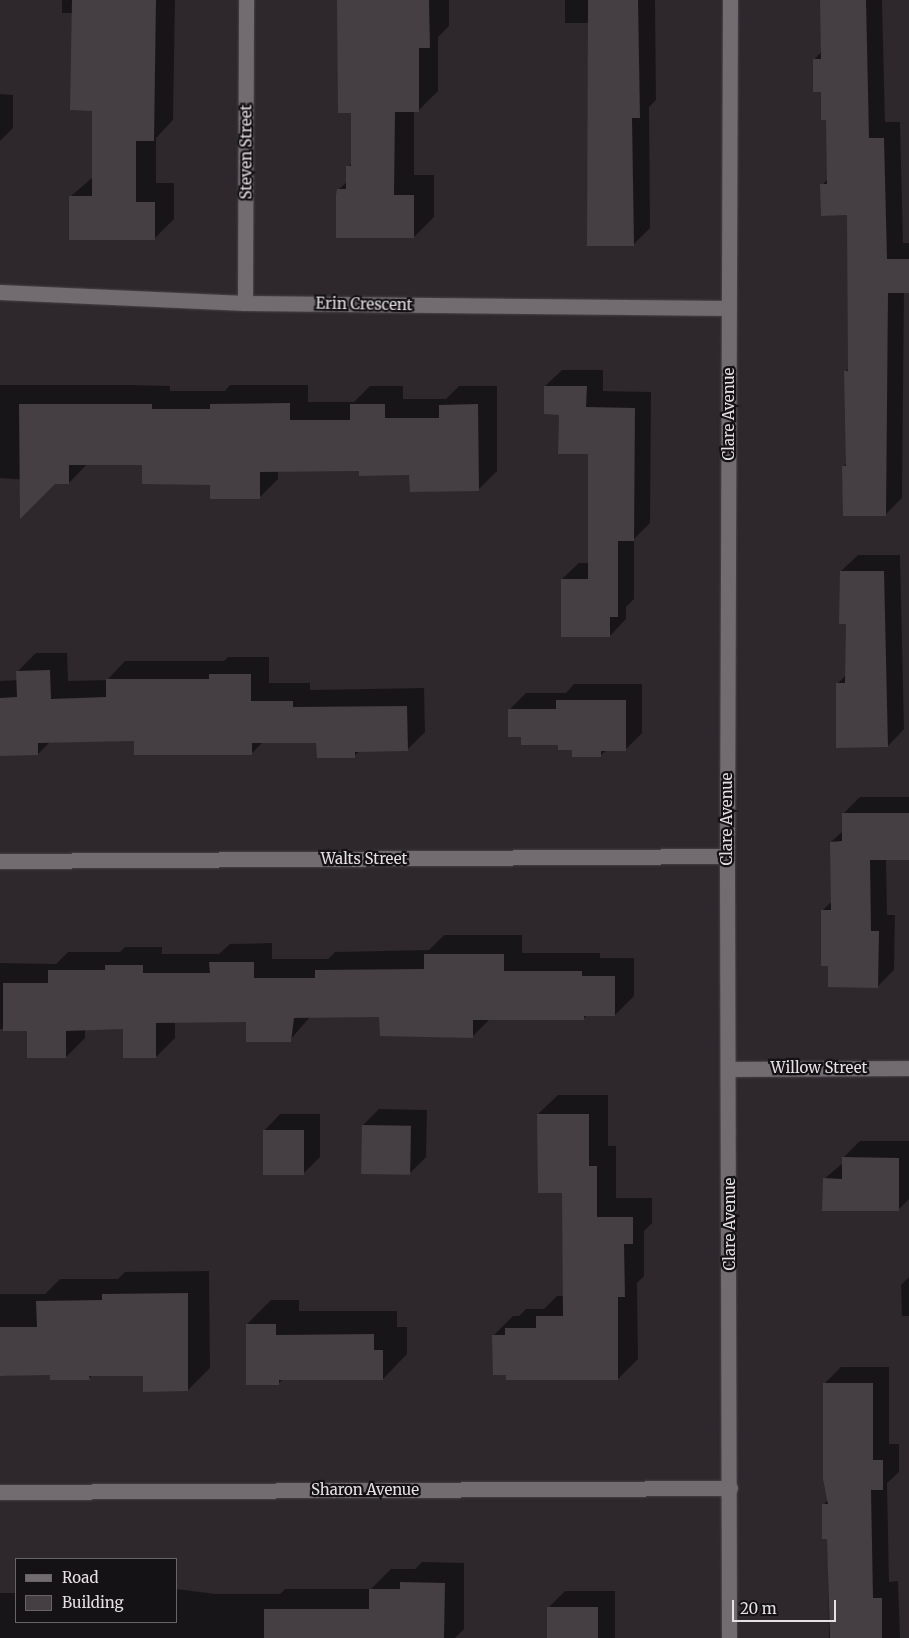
<!DOCTYPE html>
<style>
body{margin:0}
#map{position:relative;width:909px;height:1638px;overflow:hidden;background:#2e282d;font-family:Merriweather,serif}
div>[style]{position:absolute}
.shadow>*{inset:0;background:#0007}
.building>*{inset:0;background:#453e43;transform-origin:0 0}
.roads{filter:drop-shadow(0 0 1px #474346) drop-shadow(0 0 1px #474346)}
.minor>*{height:15px;margin:-7.5px;padding:0 7.5px;transform-origin:7.5px;border-radius:7.5px;background:#726b70}
span{translate:-50% -50%;white-space:nowrap;text-align:center;line-height:1.15;-webkit-text-stroke:4.5px #141214;paint-order:stroke}
.street-label{font-size:15px;color:#e4e0e3}
.legend{position:absolute;left:15px;top:1558px;width:162px;height:65px;box-sizing:border-box;background:#141214;border:1px solid #676467;margin:0;padding:6px 9px;list-style:none;font-size:15px;color:#e4e0e3}
.legend li{display:flex;align-items:center;gap:10px;height:25px}
.legend b{width:25px;border:1px solid #676467}
.scale{position:absolute;left:732px;top:1600px;width:104px;height:22px;box-sizing:border-box;border:2px solid #e4e0e3;border-top:0;padding-left:6px;font-size:15px;line-height:18px;white-space:nowrap;color:#e4e0e3;-webkit-text-stroke:4px #141214;paint-order:stroke}
</style>
<div id="map">
<div class="shadow">
<i style="clip-path:polygon(62px 0,175px 0,173px 120px,156px 138px,156px 183px,174px 183px,174px 219px,154px 239px,70px 197px,93px 177px,93px 110px,73px 13px,62px 13px)"></i>
<i style="clip-path:polygon(339px 0,449px 0,449px 26px,438px 37px,438px 91px,418px 111px,414px 111px,414px 175px,434px 175px,434px 217px,414px 237px,338px 190px,348px 181px,348px 167px,353px 162px,353px 112px)"></i>
<i style="clip-path:polygon(565px 0,655px 0,656px 100px,649px 107px,650px 228px,633px 245px,590px 23px,565px 23px)"></i>
<i style="clip-path:polygon(822px 0,882px 0,885px 122px,900px 122px,903px 243px,909px 243px,909px 291px,904px 291px,902px 498px,886px 514px,844px 466px,847px 463px,845px 372px,849px 368px,848px 214px,822px 185px,828px 179px,827px 119px,814px 60px,822px 51px)"></i>
<i style="clip-path:polygon(0 94px,13px 95px,13px 128px,0 141px)"></i>
<i style="clip-path:polygon(562px 370px,603px 370px,603px 391px,651px 392px,650px 523px,634px 539px,634px 599px,626px 607px,626px 619px,610px 636px,562px 579px,579px 563px,589px 563px,589px 453px,545px 386px)"></i>
<i style="clip-path:polygon(0 385px,133px 385px,170px 386px,170px 391px,225px 391px,230px 385px,308px 385px,308px 402px,354px 402px,370px 386px,403px 386px,403px 399px,446px 399px,459px 386px,497px 386px,497px 471px,478px 490px,411px 474px,360px 470px,278px 471px,278px 479px,259px 498px,143px 463px,88px 463px,69px 483px,0 478px)"></i>
<i style="clip-path:polygon(858px 555px,900px 555px,904px 729px,888px 746px,837px 684px,847px 674px,848px 623px,841px 571px)"></i>
<i style="clip-path:polygon(36px 653px,67px 653px,68px 681px,107px 680px,125px 661px,224px 661px,228px 657px,269px 657px,269px 683px,310px 683px,310px 690px,424px 688px,425px 732px,407px 750px,360px 751px,354px 756px,318px 742px,263px 742px,251px 754px,135px 739px,50px 742px,38px 754px,0 755px,0 681px,18px 680px,18px 671px)"></i>
<i style="clip-path:polygon(574px 684px,642px 684px,642px 733px,625px 750px,607px 750px,601px 755px,522px 736px,509px 710px,526px 693px,566px 693px)"></i>
<i style="clip-path:polygon(860px 797px,909px 797px,909px 858px,886px 859px,887px 915px,895px 915px,894px 970px,878px 986px,830px 965px,822px 911px,832px 901px,831px 842px,844px 830px,843px 814px)"></i>
<i style="clip-path:polygon(444px 935px,522px 935px,522px 953px,600px 953px,600px 958px,634px 958px,634px 996px,615px 1015px,587px 1015px,583px 1019px,490px 1019px,472px 1037px,381px 1016px,310px 1017px,290px 1040px,248px 1021px,175px 1021px,175px 1038px,156px 1057px,124px 1028px,85px 1029px,85px 1038px,66px 1057px,28px 1029px,0 1029px,0 963px,56px 964px,68px 952px,120px 952px,125px 947px,162px 947px,162px 954px,219px 954px,230px 944px,272px 943px,272px 959px,328px 959px,335px 952px,429px 950px)"></i>
<i style="clip-path:polygon(558px 1095px,608px 1095px,608px 1146px,616px 1146px,616px 1198px,652px 1198px,652px 1223px,644px 1231px,644px 1276px,637px 1283px,638px 1359px,618px 1379px,493px 1336px,513px 1316px,519px 1316px,526px 1309px,544px 1309px,557px 1296px,564px 1296px,563px 1191px,538px 1114px)"></i>
<i style="clip-path:polygon(379px 1109px,427px 1110px,426px 1157px,409px 1174px,363px 1125px)"></i>
<i style="clip-path:polygon(280px 1114px,320px 1114px,320px 1157px,303px 1174px,264px 1131px)"></i>
<i style="clip-path:polygon(860px 1141px,909px 1141px,909px 1199px,898px 1210px,824px 1179px,844px 1162px,844px 1157px)"></i>
<i style="clip-path:polygon(209px 1271px,210px 1368px,188px 1390px,145px 1374px,93px 1374px,89px 1379px,52px 1374px,0 1376px,0 1294px,45px 1294px,60px 1279px,118px 1279px,125px 1272px)"></i>
<i style="clip-path:polygon(909px 1277px,909px 1316px,902px 1316px,901px 1285px)"></i>
<i style="clip-path:polygon(271px 1300px,299px 1300px,299px 1311px,397px 1311px,397px 1327px,407px 1327px,407px 1354px,383px 1379px,283px 1379px,278px 1384px,247px 1324px)"></i>
<i style="clip-path:polygon(841px 1367px,889px 1367px,889px 1444px,899px 1444px,899px 1472px,887px 1483px,889px 1582px,898px 1581px,900px 1638px,829px 1638px,828px 1538px,823px 1505px,828px 1500px,825px 1383px)"></i>
<i style="clip-path:polygon(422px 1562px,464px 1563px,464px 1629px,455px 1638px,0 1638px,0 1593px,16px 1593px,16px 1622px,176px 1622px,176px 1589px,216px 1594px,280px 1594px,285px 1589px,371px 1589px,391px 1569px,415px 1569px)"></i>
<i style="clip-path:polygon(565px 1591px,615px 1591px,615px 1638px,549px 1638px,549px 1607px)"></i>
</div>
<div class="building">
<i style="clip-path:polygon(72px 0,156px 0,154px 141px,136px 141px,136px 202px,155px 202px,155px 240px,69px 240px,69px 196px,92px 196px,92px 111px,70px 110px)"></i>
<i style="clip-path:polygon(337px 0,429px 0,430px 48px,419px 48px,419px 112px,395px 112px,394px 195px,414px 195px,414px 238px,336px 238px,336px 195px,337px 189px,346px 189px,346px 166px,351px 166px,351px 113px,338px 113px)"></i>
<i style="clip-path:polygon(588px 0,638px 0,640px 118px,632px 118px,634px 246px,587px 246px)"></i>
<i style="clip-path:polygon(820px 0,866px 0,869px 138px,884px 138px,887px 259px,909px 259px,909px 293px,888px 293px,886px 516px,843px 516px,842px 466px,846px 466px,844px 371px,848px 371px,847px 215px,821px 216px,820px 184px,827px 184px,826px 120px,821px 120px,821px 92px,813px 92px,813px 59px,821px 59px)"></i>
<i style="clip-path:polygon(544px 386px,587px 386px,586px 407px,635px 408px,634px 541px,618px 541px,618px 617px,610px 617px,610px 637px,561px 637px,561px 579px,588px 579px,588px 454px,558px 454px,559px 415px,544px 414px)"></i>
<i style="clip-path:polygon(290px 403px,290px 420px,350px 420px,350px 404px,385px 404px,385px 418px,439px 418px,439px 405px,478px 404px,479px 491px,410px 492px,409px 475px,359px 476px,359px 471px,260px 472px,260px 499px,210px 499px,210px 485px,142px 484px,142px 465px,69px 465px,69px 484px,55px 484px,20px 519px,19px 404px,152px 404px,152px 409px,210px 409px,210px 404px)"></i>
<i style="clip-path:polygon(840px 571px,884px 571px,888px 747px,836px 748px,836px 683px,845px 683px,846px 624px,839px 624px)"></i>
<i style="clip-path:polygon(50px 670px,51px 699px,106px 697px,106px 679px,209px 679px,209px 674px,251px 674px,251px 701px,293px 701px,293px 707px,407px 706px,408px 751px,355px 752px,355px 758px,317px 758px,316px 743px,252px 743px,252px 755px,134px 755px,134px 741px,38px 743px,38px 755px,0 756px,0 698px,17px 697px,16px 671px)"></i>
<i style="clip-path:polygon(556px 700px,626px 700px,626px 751px,601px 751px,601px 757px,572px 757px,572px 750px,558px 750px,558px 745px,521px 745px,521px 737px,508px 737px,508px 709px,556px 709px)"></i>
<i style="clip-path:polygon(842px 813px,909px 813px,909px 860px,870px 860px,871px 931px,879px 931px,878px 988px,828px 987px,828px 966px,821px 966px,821px 910px,831px 910px,830px 842px,842px 841px)"></i>
<i style="clip-path:polygon(424px 954px,504px 954px,504px 971px,582px 971px,582px 976px,615px 976px,615px 1016px,584px 1016px,584px 1020px,473px 1020px,473px 1038px,380px 1036px,379px 1017px,294px 1018px,291px 1042px,246px 1042px,246px 1022px,156px 1023px,156px 1058px,123px 1058px,123px 1029px,66px 1031px,66px 1058px,27px 1058px,27px 1031px,3px 1031px,3px 983px,48px 983px,48px 970px,105px 970px,105px 965px,143px 965px,143px 973px,210px 973px,209px 962px,254px 962px,254px 978px,315px 978px,315px 970px,424px 969px)"></i>
<i style="clip-path:polygon(537px 1114px,589px 1114px,589px 1166px,597px 1166px,597px 1217px,633px 1217px,633px 1244px,624px 1244px,625px 1297px,618px 1297px,618px 1380px,506px 1380px,506px 1375px,493px 1375px,492px 1335px,505px 1335px,505px 1328px,536px 1328px,536px 1316px,563px 1316px,562px 1193px,538px 1193px)"></i>
<i style="left:362px;top:1125px;width:49px;height:49px;rotate:1deg"></i>
<i style="left:263px;top:1130px;width:41px;height:45px"></i>
<i style="clip-path:polygon(842px 1157px,899px 1158px,899px 1211px,822px 1211px,823px 1178px,842px 1179px)"></i>
<i style="clip-path:polygon(188px 1293px,188px 1391px,143px 1392px,143px 1376px,89px 1376px,90px 1380px,50px 1380px,50px 1375px,0 1376px,0 1327px,37px 1327px,36px 1301px,102px 1300px,102px 1294px)"></i>
<i style="clip-path:polygon(246px 1324px,276px 1324px,276px 1335px,374px 1334px,374px 1350px,383px 1350px,383px 1380px,279px 1380px,279px 1385px,246px 1385px)"></i>
<i style="clip-path:polygon(823px 1383px,873px 1383px,873px 1460px,883px 1460px,883px 1490px,871px 1490px,873px 1598px,882px 1598px,882px 1638px,830px 1638px,827px 1539px,822px 1539px,822px 1504px,828px 1504px,823px 1479px)"></i>
<i style="clip-path:polygon(400px 1582px,445px 1583px,444px 1638px,264px 1638px,264px 1609px,369px 1609px,369px 1589px,400px 1589px)"></i>
<i style="left:547px;top:1607px;width:51px;height:31px"></i>
</div>
<div class="roads">
<div class="minor">
<i style="left:0;top:292px;width:245px;rotate:2.6deg"></i>
<i style="left:245px;top:303px;width:484px;rotate:0.6deg"></i>
<i style="left:245px;top:303px;width:303px;rotate:-89.8deg"></i>
<i style="left:0;top:861px;width:727px;rotate:-0.39deg"></i>
<i style="left:730px;top:1069px;width:179px;rotate:-0.3deg"></i>
<i style="left:0;top:1492px;width:730px;rotate:-0.31deg"></i>
<i style="left:729px;top:1638px;width:782px;rotate:-90.15deg"></i>
<i style="left:727px;top:856px;width:856px;rotate:-89.8deg"></i>
</div>
</div>
<div class="street-label">
<span style="left:246px;top:152px;rotate:-90deg">Steven Street</span>
<span style="left:364px;top:304px;rotate:1deg">Erin Crescent</span>
<span style="left:729px;top:414px;rotate:-90deg">Clare Avenue</span>
<span style="left:727px;top:819px;rotate:-90deg">Clare Avenue</span>
<span style="left:364px;top:859px">Walts Street</span>
<span style="left:819px;top:1068px">Willow Street</span>
<span style="left:730px;top:1224px;rotate:-90deg">Clare Avenue</span>
<span style="left:365px;top:1490px">Sharon Avenue</span>
</div>
<ul class="legend">
<li><b style="height:6px;background:#726b70"></b>Road</li>
<li><b style="height:14px;background:#453e43"></b>Building</li>
</ul>
<div class="scale">20 m</div>
</div>
